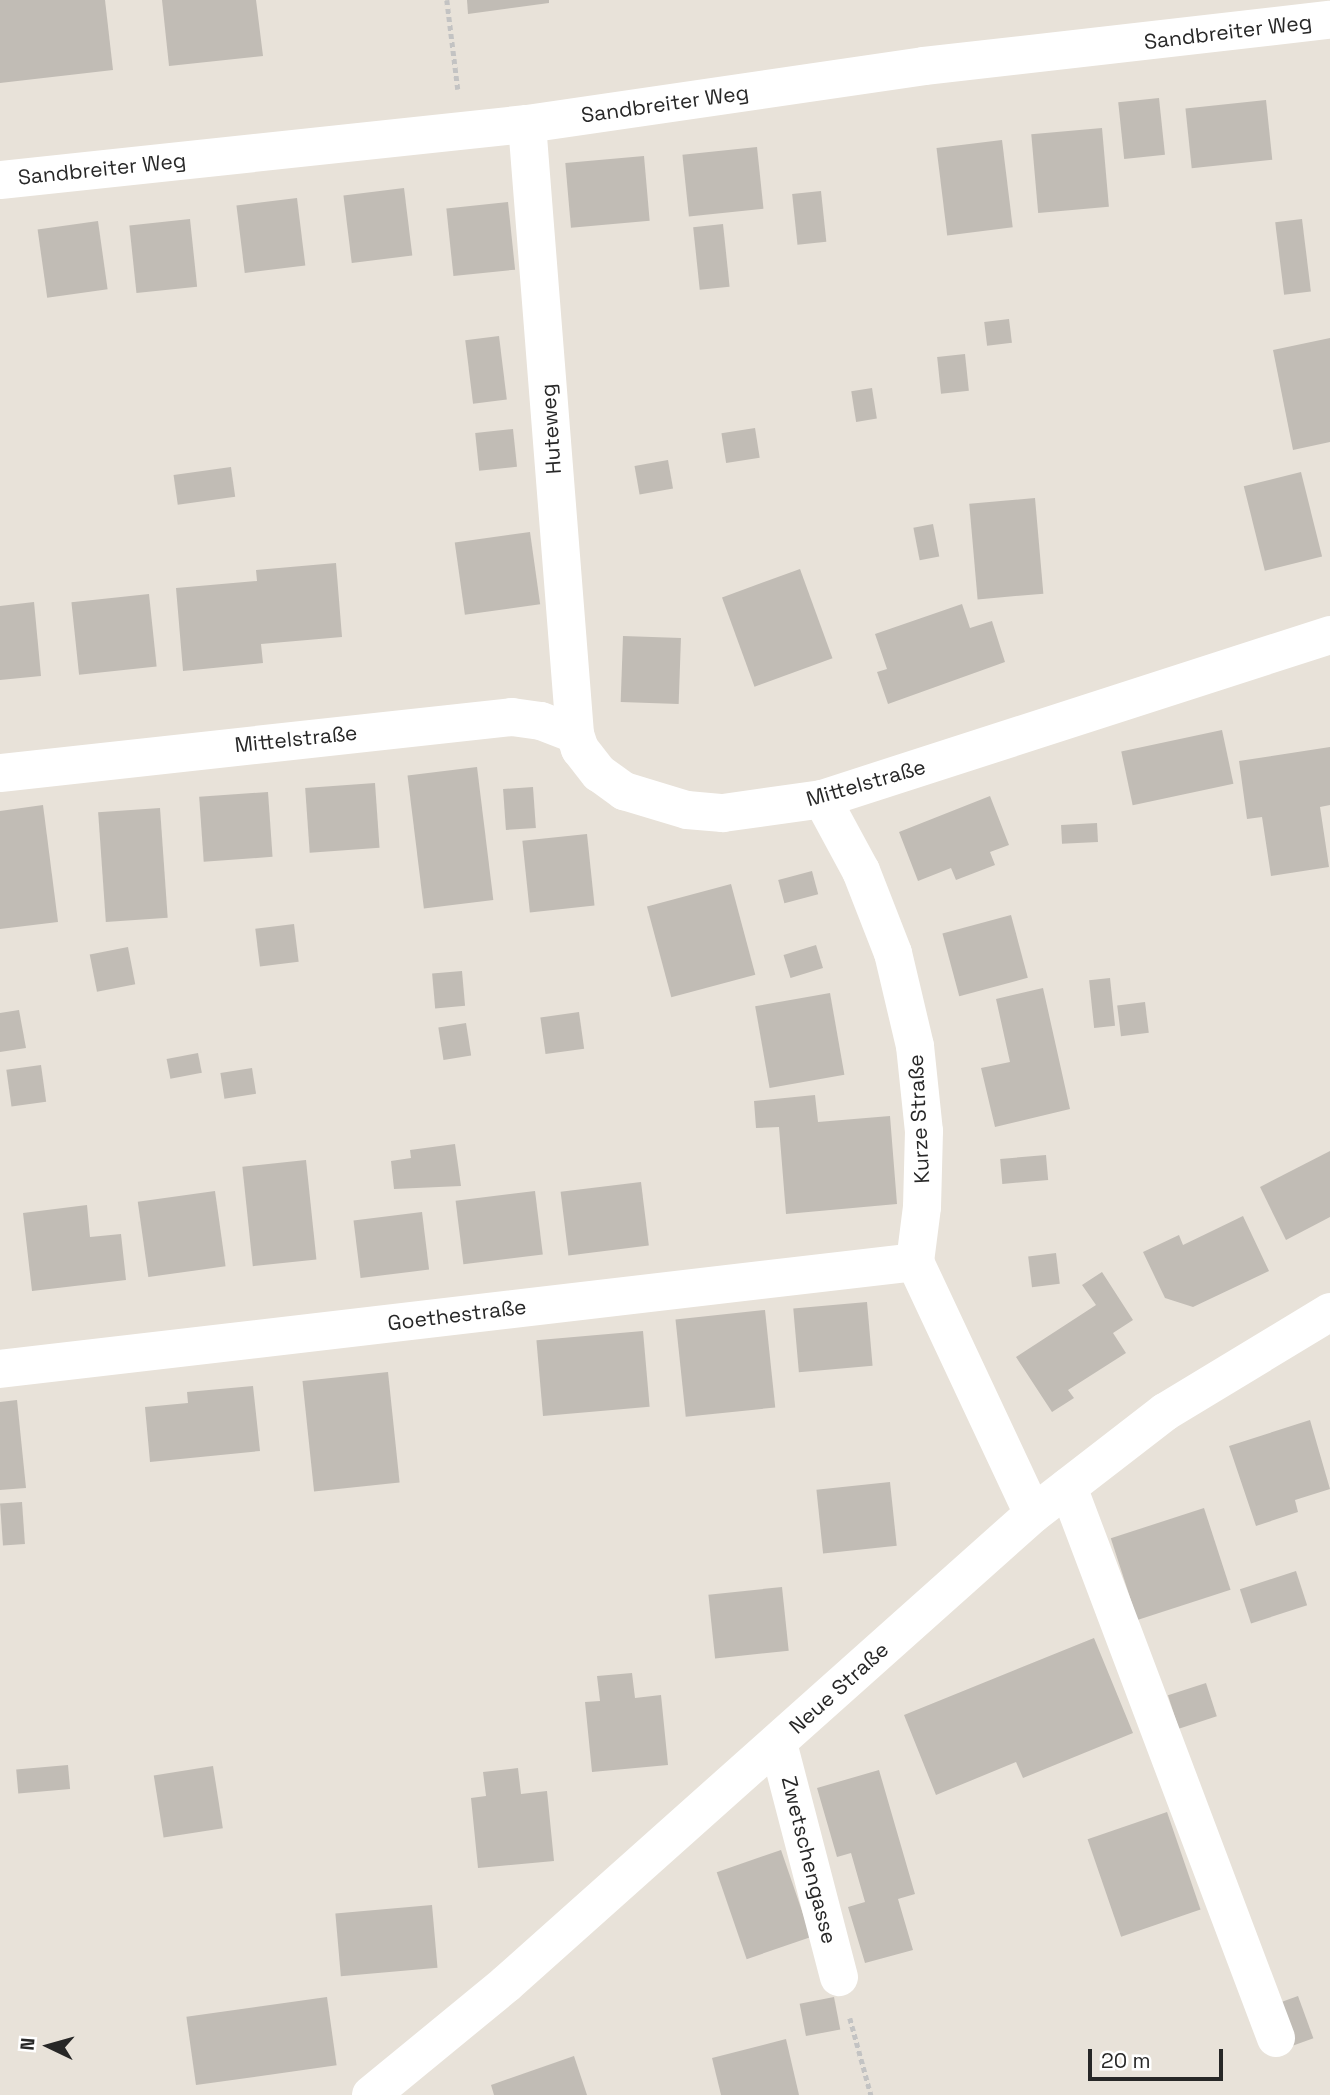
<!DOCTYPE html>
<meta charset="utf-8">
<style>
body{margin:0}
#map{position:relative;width:1330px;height:2095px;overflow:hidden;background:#e8e2d9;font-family:"Space Grotesk",sans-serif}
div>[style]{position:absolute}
.building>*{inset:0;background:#c1bcb5;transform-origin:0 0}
.path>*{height:4.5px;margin-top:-2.25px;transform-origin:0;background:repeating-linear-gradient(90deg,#c3c3c3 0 5px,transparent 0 8.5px)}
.minor>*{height:38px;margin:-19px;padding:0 19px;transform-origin:19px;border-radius:19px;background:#fff}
span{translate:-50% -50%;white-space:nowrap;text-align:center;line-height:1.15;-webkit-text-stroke:5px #fff;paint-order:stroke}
.street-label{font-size:21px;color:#272727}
.north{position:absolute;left:14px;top:2011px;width:70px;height:70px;-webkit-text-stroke:5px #fff;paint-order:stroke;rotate:275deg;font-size:19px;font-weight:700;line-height:28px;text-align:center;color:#272727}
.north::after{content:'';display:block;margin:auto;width:24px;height:32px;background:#272727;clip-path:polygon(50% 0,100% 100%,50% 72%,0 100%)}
.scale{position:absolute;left:1088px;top:2049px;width:135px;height:32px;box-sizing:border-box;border:4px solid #272727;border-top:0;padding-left:9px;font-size:21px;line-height:24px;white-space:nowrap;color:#272727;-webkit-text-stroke:5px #fff;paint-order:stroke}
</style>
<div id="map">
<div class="building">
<i style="clip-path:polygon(0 0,105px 0,113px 70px,0 83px)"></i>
<i style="clip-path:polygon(162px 0,256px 0,263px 56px,169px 66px)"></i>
<i style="clip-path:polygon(467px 0,549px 0,549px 3px,468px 14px)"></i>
<i style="left:1159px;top:98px;width:57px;height:41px;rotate:84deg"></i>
<i style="left:1266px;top:100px;width:60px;height:81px;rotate:84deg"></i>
<i style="left:1102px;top:128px;width:79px;height:71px;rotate:85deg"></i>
<i style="left:1002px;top:140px;width:88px;height:66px;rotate:83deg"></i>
<i style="left:757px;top:147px;width:62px;height:75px;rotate:84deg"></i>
<i style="left:644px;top:156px;width:65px;height:79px;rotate:85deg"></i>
<i style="left:404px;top:188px;width:68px;height:61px;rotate:83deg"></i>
<i style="left:821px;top:191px;width:51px;height:29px;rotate:84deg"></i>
<i style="left:297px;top:198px;width:68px;height:61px;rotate:83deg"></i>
<i style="left:508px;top:202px;width:68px;height:62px;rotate:84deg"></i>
<i style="left:190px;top:219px;width:68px;height:61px;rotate:84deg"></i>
<i style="left:1302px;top:219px;width:73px;height:27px;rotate:83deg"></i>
<i style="left:98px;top:221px;width:69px;height:61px;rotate:82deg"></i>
<i style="left:723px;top:224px;width:63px;height:30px;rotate:84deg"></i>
<i style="left:1009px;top:319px;width:24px;height:25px;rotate:83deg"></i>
<i style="left:499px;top:336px;width:64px;height:34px;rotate:83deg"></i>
<i style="clip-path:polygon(1330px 338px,1330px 442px,1293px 450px,1273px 350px)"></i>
<i style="left:965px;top:354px;width:37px;height:28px;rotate:84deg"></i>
<i style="left:872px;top:388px;width:31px;height:21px;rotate:81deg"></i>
<i style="left:755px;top:428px;width:30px;height:34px;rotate:81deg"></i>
<i style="left:513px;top:429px;width:38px;height:38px;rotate:84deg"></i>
<i style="left:668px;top:460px;width:29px;height:34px;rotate:80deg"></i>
<i style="left:231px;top:467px;width:30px;height:58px;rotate:82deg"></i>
<i style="left:1301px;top:472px;width:87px;height:59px;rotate:76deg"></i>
<i style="left:1035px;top:498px;width:96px;height:66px;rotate:85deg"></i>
<i style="left:933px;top:524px;width:33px;height:20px;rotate:79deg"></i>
<i style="left:530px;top:532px;width:73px;height:76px;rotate:82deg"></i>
<i style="clip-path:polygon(336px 563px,342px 637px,261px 644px,263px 663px,183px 671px,176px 588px,257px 581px,256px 570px)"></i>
<i style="left:800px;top:569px;width:95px;height:83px;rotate:70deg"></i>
<i style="left:149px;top:594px;width:73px;height:78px;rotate:84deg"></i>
<i style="clip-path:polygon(34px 602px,41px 676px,0 680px,0 606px)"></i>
<i style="clip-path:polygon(962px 604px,970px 628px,992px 621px,1005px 662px,888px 704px,877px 672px,887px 669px,875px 634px)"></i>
<i style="left:623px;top:636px;width:58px;height:66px;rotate:2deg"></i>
<i style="left:1222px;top:730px;width:55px;height:103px;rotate:78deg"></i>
<i style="clip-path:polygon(1330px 747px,1330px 805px,1320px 807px,1329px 867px,1271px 876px,1262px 817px,1247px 819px,1239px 761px)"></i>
<i style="left:477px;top:767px;width:134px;height:70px;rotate:83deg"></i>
<i style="left:375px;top:783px;width:65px;height:70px;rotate:86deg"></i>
<i style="left:533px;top:787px;width:41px;height:30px;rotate:86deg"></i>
<i style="left:268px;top:792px;width:65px;height:69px;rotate:86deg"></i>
<i style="clip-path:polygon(990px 796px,1009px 845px,990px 852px,995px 865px,956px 880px,951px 868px,918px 881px,899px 832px)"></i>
<i style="clip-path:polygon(43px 805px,58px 922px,0 929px,0 811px)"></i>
<i style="left:160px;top:808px;width:110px;height:62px;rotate:86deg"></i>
<i style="left:1097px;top:823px;width:19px;height:36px;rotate:87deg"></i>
<i style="left:587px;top:834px;width:72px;height:65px;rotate:84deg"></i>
<i style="left:812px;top:871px;width:24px;height:35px;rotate:75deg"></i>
<i style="left:731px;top:884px;width:94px;height:87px;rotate:75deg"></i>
<i style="left:1011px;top:915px;width:65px;height:71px;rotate:75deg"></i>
<i style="left:294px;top:924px;width:38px;height:39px;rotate:83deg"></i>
<i style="left:816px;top:945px;width:24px;height:34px;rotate:73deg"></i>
<i style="left:128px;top:947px;width:38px;height:39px;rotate:79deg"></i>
<i style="left:462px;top:971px;width:35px;height:30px;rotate:85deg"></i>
<i style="left:1110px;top:978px;width:48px;height:21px;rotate:84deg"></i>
<i style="clip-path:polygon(1043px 988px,1070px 1109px,995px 1127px,981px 1068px,1010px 1062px,996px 999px)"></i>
<i style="left:830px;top:993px;width:83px;height:76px;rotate:80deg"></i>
<i style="left:1145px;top:1002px;width:31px;height:28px;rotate:83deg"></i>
<i style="clip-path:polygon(19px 1010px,26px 1048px,0 1052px,0 1013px)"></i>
<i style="left:579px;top:1012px;width:37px;height:39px;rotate:82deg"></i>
<i style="left:466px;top:1023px;width:33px;height:28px;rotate:81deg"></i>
<i style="left:198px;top:1053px;width:20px;height:32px;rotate:79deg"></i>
<i style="left:41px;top:1065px;width:37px;height:35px;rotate:82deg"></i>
<i style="left:252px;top:1068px;width:26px;height:32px;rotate:81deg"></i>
<i style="clip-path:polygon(815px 1095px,818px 1122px,890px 1116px,897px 1204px,786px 1214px,779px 1127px,756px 1128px,754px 1101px)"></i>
<i style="clip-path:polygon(455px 1144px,461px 1186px,394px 1189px,391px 1161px,411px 1158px,410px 1150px)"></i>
<i style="clip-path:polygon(1330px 1151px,1330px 1217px,1286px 1240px,1260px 1187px)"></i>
<i style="left:1046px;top:1155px;width:25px;height:46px;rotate:85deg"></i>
<i style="left:306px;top:1160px;width:100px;height:64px;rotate:84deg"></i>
<i style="left:641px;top:1182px;width:64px;height:81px;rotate:83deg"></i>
<i style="left:215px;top:1191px;width:76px;height:78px;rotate:82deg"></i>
<i style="left:535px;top:1191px;width:64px;height:80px;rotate:83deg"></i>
<i style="clip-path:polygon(87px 1205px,90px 1237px,121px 1234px,126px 1280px,32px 1291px,23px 1213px)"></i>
<i style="left:422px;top:1212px;width:58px;height:69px;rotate:83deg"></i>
<i style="clip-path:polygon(1243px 1216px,1269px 1271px,1193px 1307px,1165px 1298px,1143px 1252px,1179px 1235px,1183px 1245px)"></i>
<i style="left:1056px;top:1253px;width:31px;height:28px;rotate:83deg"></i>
<i style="clip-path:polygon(1102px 1272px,1133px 1320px,1113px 1333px,1126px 1353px,1068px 1390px,1074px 1398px,1052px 1412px,1016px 1357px,1096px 1305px,1082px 1285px)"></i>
<i style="left:867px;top:1302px;width:64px;height:74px;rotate:85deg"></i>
<i style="left:765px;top:1310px;width:98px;height:90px;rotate:84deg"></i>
<i style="left:643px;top:1331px;width:76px;height:107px;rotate:85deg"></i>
<i style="left:388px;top:1372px;width:111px;height:86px;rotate:84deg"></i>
<i style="clip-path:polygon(253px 1386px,260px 1451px,150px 1462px,145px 1407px,188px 1403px,187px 1392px)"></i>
<i style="clip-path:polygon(17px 1400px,26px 1488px,0 1490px,0 1402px)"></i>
<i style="clip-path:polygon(1310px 1420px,1330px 1489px,1295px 1500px,1298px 1512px,1256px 1526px,1229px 1446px)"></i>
<i style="left:890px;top:1482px;width:64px;height:74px;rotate:84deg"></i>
<i style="left:22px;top:1502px;width:42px;height:22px;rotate:86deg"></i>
<i style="left:1204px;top:1508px;width:86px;height:98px;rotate:72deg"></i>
<i style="left:1296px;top:1571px;width:36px;height:59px;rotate:72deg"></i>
<i style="left:782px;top:1587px;width:64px;height:74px;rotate:84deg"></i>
<i style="clip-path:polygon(1094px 1638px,1133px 1733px,1023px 1778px,1016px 1762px,936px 1795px,904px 1715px)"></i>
<i style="clip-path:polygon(632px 1673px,635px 1698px,661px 1695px,668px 1765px,592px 1772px,585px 1702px,600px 1701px,597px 1676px)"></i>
<i style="left:1206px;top:1683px;width:35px;height:40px;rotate:72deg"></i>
<i style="left:68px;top:1765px;width:24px;height:52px;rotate:85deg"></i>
<i style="left:213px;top:1766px;width:63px;height:60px;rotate:81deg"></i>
<i style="clip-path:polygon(518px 1768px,521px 1794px,547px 1791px,554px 1861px,478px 1868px,471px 1798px,486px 1796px,483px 1772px)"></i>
<i style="clip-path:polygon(879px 1770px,915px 1894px,898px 1899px,913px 1950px,865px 1963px,848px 1907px,865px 1902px,851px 1853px,837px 1857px,817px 1788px)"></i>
<i style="left:1167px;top:1812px;width:103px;height:84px;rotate:71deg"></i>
<i style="left:781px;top:1850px;width:92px;height:68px;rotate:71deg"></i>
<i style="left:432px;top:1905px;width:63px;height:97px;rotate:85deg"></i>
<i style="left:1298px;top:1996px;width:45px;height:28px;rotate:70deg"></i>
<i style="left:327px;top:1997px;width:69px;height:142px;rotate:82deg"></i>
<i style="left:834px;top:1997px;width:33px;height:35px;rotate:79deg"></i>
<i style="clip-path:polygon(786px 2039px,799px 2095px,721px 2095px,712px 2058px)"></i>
<i style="clip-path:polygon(574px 2056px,587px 2095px,494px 2095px,491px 2085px)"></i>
</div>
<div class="path">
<i style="left:447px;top:0;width:90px;rotate:83deg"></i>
<i style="left:850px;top:2018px;width:80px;rotate:74.7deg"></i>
</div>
<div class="minor">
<i style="left:527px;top:124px;width:612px;rotate:85.5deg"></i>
<i style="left:0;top:180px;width:530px;rotate:-6.07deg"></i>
<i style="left:527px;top:124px;width:401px;rotate:-8.3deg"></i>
<i style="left:924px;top:66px;width:409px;rotate:-6.5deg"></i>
<i style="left:0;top:773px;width:515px;rotate:-6.24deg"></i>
<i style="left:512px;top:717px;width:29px;rotate:8deg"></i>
<i style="left:541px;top:721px;width:36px;rotate:21deg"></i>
<i style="left:575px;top:734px;width:16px;rotate:72deg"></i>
<i style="left:580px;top:749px;width:31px;rotate:52deg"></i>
<i style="left:599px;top:773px;width:31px;rotate:36deg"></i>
<i style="left:624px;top:791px;width:66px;rotate:16.8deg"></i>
<i style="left:687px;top:810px;width:36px;rotate:5deg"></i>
<i style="left:723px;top:813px;width:100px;rotate:-8deg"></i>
<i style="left:822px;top:799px;width:534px;rotate:-17.89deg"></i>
<i style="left:822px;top:799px;width:82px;rotate:61.6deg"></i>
<i style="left:861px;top:871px;width:88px;rotate:68.7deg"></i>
<i style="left:893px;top:953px;width:96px;rotate:76.7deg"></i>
<i style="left:915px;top:1046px;width:85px;rotate:84deg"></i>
<i style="left:924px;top:1131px;width:76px;rotate:91.5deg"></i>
<i style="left:922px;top:1207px;width:55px;rotate:97.3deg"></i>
<i style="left:915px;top:1262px;width:278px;rotate:64.9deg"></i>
<i style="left:0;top:1369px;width:921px;rotate:-6.67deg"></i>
<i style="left:1068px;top:1487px;width:589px;rotate:69.32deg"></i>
<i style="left:778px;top:1743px;width:242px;rotate:75.4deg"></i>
<i style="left:371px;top:2095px;width:175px;rotate:-39.4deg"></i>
<i style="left:506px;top:1984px;width:706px;rotate:-41.73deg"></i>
<i style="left:1033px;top:1514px;width:167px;rotate:-37.7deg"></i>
<i style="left:1165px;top:1412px;width:193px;rotate:-31.2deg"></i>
</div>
<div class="street-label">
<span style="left:1228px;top:32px;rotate:-7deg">Sandbreiter Weg</span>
<span style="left:665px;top:104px;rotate:-8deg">Sandbreiter Weg</span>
<span style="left:102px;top:169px;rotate:-6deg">Sandbreiter Weg</span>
<span style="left:551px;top:429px;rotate:-94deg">Huteweg</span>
<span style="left:296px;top:739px;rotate:-6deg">Mittelstraße</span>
<span style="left:866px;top:783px;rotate:-16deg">Mittelstraße</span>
<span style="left:919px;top:1119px;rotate:-93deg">Kurze Straße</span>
<span style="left:457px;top:1315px;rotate:-7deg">Goethestraße</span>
<span style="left:839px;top:1688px;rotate:-42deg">Neue Straße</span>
<span style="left:809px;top:1860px;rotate:76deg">Zwetschengasse</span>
</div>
<div class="north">N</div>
<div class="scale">20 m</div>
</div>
